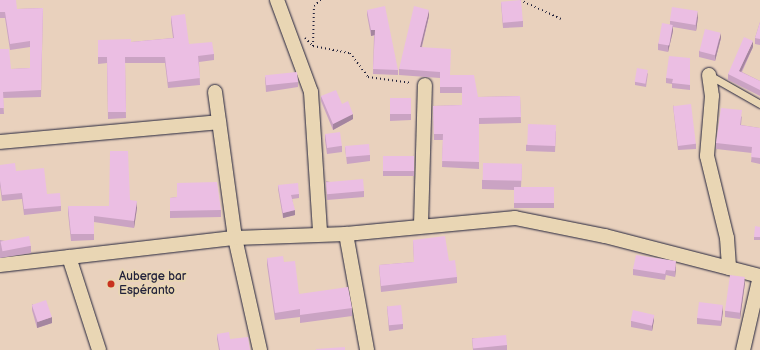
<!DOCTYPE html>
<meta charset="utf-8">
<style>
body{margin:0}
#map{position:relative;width:760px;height:350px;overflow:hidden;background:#e9d1bd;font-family:"Balsamiq Sans",sans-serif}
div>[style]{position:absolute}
.path>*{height:2px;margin-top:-1px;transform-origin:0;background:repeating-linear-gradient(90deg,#22223b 0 1px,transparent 0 4px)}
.roads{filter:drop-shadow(0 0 1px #22223b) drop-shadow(0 0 1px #22223b)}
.lane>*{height:7px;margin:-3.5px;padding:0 3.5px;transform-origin:3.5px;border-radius:3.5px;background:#e9d6b4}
.street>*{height:14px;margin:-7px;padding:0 7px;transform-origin:7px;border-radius:7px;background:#e9d6b4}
.wall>*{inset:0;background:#caa3c3;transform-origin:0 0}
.shaded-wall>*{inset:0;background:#a4859f}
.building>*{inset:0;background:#ebbee3;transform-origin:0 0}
.dots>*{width:11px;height:11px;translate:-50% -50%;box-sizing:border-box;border:2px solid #e9d6b4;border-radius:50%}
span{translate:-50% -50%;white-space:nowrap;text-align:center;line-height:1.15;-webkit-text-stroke:4px #e9d6b4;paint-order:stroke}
.poi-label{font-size:12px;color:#22223b}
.left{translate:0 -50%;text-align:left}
</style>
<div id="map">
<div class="path">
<i style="left:520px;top:0;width:45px;rotate:24.9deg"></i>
<i style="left:305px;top:38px;width:11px;rotate:45deg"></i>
<i style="left:313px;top:46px;width:38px;rotate:11deg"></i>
<i style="left:350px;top:53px;width:30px;rotate:53deg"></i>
<i style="left:368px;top:77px;width:44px;rotate:7.8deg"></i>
<i style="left:313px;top:46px;width:40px;rotate:-88.6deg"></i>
<i style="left:314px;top:6px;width:9px;rotate:-41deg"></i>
</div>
<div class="roads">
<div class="lane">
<i style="left:709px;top:75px;width:59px;rotate:29.6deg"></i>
</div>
<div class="street">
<i style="left:277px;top:0;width:98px;rotate:69.7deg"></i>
<i style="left:311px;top:92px;width:141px;rotate:86.3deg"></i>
<i style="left:709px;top:75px;width:21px;rotate:82deg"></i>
<i style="left:712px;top:96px;width:60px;rotate:94.8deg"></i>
<i style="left:707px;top:156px;width:84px;rotate:76.3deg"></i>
<i style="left:727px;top:238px;width:30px;rotate:86deg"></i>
<i style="left:215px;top:92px;width:147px;rotate:82.2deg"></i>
<i style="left:235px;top:238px;width:115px;rotate:77.4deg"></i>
<i style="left:0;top:142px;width:220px;rotate:-5.2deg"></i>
<i style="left:421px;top:225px;width:140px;rotate:-88.4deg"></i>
<i style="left:346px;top:234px;width:118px;rotate:79.7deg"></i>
<i style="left:69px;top:257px;width:98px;rotate:72.1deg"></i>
<i style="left:0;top:265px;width:237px;rotate:-6.6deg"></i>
<i style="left:235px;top:238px;width:111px;rotate:-2.1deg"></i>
<i style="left:346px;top:234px;width:170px;rotate:-5.4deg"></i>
<i style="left:515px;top:218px;width:92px;rotate:11.3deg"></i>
<i style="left:605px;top:236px;width:160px;rotate:14.5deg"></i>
<i style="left:760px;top:276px;width:76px;rotate:102.9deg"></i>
</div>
</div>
<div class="wall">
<i style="clip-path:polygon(0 0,17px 9px,43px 8px,41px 97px,3px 98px,4px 114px,0 114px,0 49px,11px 69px,30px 68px,30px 47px,10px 50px,5px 18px,0 18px)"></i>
<i style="clip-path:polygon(501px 2px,523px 21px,523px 27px,503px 28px)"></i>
<i style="clip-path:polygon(367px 10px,398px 70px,398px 75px,373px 74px,374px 35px,371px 36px,367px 15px)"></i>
<i style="clip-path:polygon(171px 16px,189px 44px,214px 54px,214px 60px,199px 62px,200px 85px,168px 88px,165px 63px,125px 63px,126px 118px,108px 119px,107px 63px,98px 64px,98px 40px,131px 42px,173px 38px,171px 22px)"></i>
<i style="clip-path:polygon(429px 16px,422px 47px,450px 75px,478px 97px,520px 96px,521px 123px,479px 124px,479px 169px,442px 167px,443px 140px,434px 140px,433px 106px,462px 105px,462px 93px,440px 93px,440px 78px,399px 75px,399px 69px)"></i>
<i style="clip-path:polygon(698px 17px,696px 31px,673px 27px,673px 31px,668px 52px,658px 50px,658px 44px,670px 24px,670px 21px)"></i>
<i style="clip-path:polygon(760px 22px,760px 45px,755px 44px,755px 38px)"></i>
<i style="clip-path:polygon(721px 38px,715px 61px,699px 57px,699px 51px)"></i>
<i style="clip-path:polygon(753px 47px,742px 72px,760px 81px,760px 96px,728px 80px,728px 74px)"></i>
<i style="clip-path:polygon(690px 58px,690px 90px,672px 88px,672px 84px,666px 83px,666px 78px)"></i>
<i style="clip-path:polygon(648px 73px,646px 87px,635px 85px,635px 82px)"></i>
<i style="clip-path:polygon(265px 77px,298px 82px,298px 87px,266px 92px)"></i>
<i style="clip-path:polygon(321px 96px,342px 104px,353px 119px,333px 130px,321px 101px)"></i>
<i style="clip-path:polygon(390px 99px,411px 114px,411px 120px,390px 121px)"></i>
<i style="clip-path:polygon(673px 105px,696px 144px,696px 149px,678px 150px)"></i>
<i style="clip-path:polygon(742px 116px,741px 125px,760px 128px,760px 164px,751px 162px,752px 153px,716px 149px,716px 143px)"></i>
<i style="clip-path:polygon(556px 131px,555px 152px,526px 151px,526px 145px)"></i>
<i style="clip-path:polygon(325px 134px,342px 146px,342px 152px,327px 154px,325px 140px)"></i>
<i style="clip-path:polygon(345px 147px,370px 155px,370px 161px,347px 164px)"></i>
<i style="left:414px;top:156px;width:20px;height:31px;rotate:90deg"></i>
<i style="clip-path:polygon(522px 164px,521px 187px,554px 187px,554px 208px,514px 208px,514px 190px,482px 189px,482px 180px)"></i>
<i style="clip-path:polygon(0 165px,16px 171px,47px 194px,61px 206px,61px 211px,24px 215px,22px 199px,2px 201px,0 186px)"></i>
<i style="clip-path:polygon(326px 181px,364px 191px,364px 197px,327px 200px)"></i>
<i style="clip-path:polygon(278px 185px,299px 194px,299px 198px,292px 199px,295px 215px,283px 218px,278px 189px)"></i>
<i style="clip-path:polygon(177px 197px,221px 210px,221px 217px,170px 218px,170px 198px)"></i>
<i style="clip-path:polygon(130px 200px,137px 208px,134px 228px,94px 222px,94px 240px,71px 241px,68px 213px,68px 206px,109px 206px)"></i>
<i style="clip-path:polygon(760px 227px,760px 240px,754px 240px,754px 237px)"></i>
<i style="clip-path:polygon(0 240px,31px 246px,31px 253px,0 258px)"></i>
<i style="clip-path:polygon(413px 240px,449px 261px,457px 277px,457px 283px,381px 292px,379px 265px,414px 262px)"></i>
<i style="clip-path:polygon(267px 258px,284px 262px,299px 294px,352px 308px,352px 316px,300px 323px,300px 317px,275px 320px,267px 265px)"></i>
<i style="clip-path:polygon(676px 267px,675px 277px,666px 275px,665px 280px,633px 275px,633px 269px)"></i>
<i style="clip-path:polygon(745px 283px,740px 319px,725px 317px,725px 311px)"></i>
<i style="clip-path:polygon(32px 304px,52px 323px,37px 328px,32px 310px)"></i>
<i style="clip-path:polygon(387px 306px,403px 324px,403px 329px,389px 331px)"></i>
<i style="clip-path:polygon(723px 311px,721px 326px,697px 324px,697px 318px)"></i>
<i style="clip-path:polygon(654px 320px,652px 331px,631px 327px,631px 321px)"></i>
<i style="clip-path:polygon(217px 334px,230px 339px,250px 350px,219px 350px,217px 339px)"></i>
<i style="clip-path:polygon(472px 338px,507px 345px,507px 350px,473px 350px)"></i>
</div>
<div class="shaded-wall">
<i style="clip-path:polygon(429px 10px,429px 16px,420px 53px,420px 47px)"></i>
<i style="clip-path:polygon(698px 11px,698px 17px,696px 31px,696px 25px)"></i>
<i style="clip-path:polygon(673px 25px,673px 31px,668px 52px,668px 46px)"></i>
<i style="clip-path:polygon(371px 30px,375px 30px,375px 35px,371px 36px)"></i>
<i style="clip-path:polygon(721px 33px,721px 38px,715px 61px,715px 55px)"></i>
<i style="clip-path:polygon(753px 41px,753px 47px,739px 76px,739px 71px)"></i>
<i style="clip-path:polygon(353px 114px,353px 119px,333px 130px,333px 124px)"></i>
<i style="clip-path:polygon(137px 201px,137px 208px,134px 228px,134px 221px)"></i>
<i style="clip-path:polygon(295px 210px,295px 215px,283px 218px,283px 213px)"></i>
<i style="clip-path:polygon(676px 261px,676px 267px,675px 277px,675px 271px)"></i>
<i style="clip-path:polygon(745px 277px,745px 283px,740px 319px,740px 313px)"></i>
<i style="clip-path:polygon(723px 305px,723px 311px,721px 326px,721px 321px)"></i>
<i style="clip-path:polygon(654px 315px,654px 320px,652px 331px,652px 325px)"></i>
<i style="clip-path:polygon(52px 317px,52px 323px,37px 328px,37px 322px)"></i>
</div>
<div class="building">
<i style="clip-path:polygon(0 0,16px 0,17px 9px,43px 8px,41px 90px,3px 92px,4px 108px,0 108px,0 49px,9px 49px,11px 69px,30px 68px,30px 41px,10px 44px,5px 12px,0 12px)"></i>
<i style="left:521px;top:0;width:21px;height:20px;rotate:85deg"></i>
<i style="clip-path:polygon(385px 6px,398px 70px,373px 69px,375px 30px,371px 30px,367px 10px)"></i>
<i style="clip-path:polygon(414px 6px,429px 10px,420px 47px,451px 49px,450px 75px,474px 75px,478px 97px,520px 96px,521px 117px,479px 118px,479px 162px,442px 161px,443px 134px,434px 134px,433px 106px,462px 105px,462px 87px,440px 87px,440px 72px,399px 69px)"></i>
<i style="left:672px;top:7px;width:26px;height:14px;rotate:9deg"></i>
<i style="clip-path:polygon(185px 14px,189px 44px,212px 42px,214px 54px,198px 56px,200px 78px,168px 82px,165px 57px,125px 57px,126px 112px,108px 112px,107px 57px,98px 57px,98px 40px,131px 39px,131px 42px,174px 38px,171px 16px)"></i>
<i style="clip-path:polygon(760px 22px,760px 39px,755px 38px)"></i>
<i style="left:662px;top:23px;width:11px;height:21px;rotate:10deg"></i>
<i style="left:705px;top:29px;width:16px;height:23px;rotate:14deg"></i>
<i style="clip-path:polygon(744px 37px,753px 41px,739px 71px,760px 81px,760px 90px,728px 74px)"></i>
<i style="clip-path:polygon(669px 56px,690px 58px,690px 85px,672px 83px,673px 79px,666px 78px)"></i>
<i style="left:637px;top:68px;width:11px;height:14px;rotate:10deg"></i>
<i style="left:297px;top:72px;width:10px;height:32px;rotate:84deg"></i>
<i style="clip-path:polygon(336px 90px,342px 104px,348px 101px,353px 114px,333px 124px,321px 96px)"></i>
<i style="left:411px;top:98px;width:16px;height:21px;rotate:90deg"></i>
<i style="left:691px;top:104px;width:40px;height:18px;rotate:83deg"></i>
<i style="clip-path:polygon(721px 108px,742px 110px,740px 125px,760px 128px,760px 158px,751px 157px,752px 147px,716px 143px)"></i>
<i style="left:528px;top:124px;width:28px;height:21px;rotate:2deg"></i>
<i style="left:340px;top:132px;width:14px;height:15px;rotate:82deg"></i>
<i style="left:369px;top:144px;width:11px;height:24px;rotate:85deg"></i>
<i style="clip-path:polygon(110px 151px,128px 151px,130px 200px,137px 201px,134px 221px,94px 216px,94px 234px,71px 234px,68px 206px,109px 206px)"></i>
<i style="left:414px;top:156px;width:15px;height:31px;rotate:90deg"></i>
<i style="clip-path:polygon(15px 163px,16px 171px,44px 168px,47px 194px,60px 193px,61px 206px,24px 209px,22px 193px,2px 195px,0 181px,0 165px)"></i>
<i style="left:483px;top:163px;width:39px;height:17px;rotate:1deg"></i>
<i style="left:363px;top:179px;width:12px;height:37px;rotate:85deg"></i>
<i style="clip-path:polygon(217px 182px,221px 210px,170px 211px,170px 198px,177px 197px,177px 183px)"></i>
<i style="clip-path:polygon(298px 183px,299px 194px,291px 195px,295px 210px,283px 213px,278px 185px)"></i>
<i style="left:514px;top:187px;width:40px;height:16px"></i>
<i style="clip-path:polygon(755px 226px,760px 227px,760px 237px,754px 237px)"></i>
<i style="left:29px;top:236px;width:10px;height:29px;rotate:79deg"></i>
<i style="clip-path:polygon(445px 236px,449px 261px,455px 260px,457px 277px,381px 286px,379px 265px,414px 262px,413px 240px)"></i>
<i style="clip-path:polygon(636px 255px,676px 261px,675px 271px,666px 270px,665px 274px,633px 269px)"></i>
<i style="clip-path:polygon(283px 256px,284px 262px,295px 261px,299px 294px,348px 287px,352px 308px,300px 315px,300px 309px,275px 313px,267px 258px)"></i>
<i style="left:730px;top:275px;width:15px;height:36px;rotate:8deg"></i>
<i style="left:46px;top:300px;width:18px;height:15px;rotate:71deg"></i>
<i style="left:699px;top:302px;width:24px;height:16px;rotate:7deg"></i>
<i style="left:401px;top:305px;width:19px;height:14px;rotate:84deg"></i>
<i style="left:633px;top:310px;width:22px;height:11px;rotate:13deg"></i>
<i style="clip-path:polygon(229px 332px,230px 339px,248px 337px,250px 350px,220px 350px,217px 334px)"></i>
<i style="left:506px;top:335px;width:10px;height:34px;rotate:84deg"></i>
<i style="clip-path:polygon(345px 347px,345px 350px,316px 350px,316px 349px)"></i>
</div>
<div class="dots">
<i style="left:111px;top:284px;background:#c8321e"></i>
</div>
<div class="poi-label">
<span class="left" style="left:119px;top:284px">Auberge bar<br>Espéranto</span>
</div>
</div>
